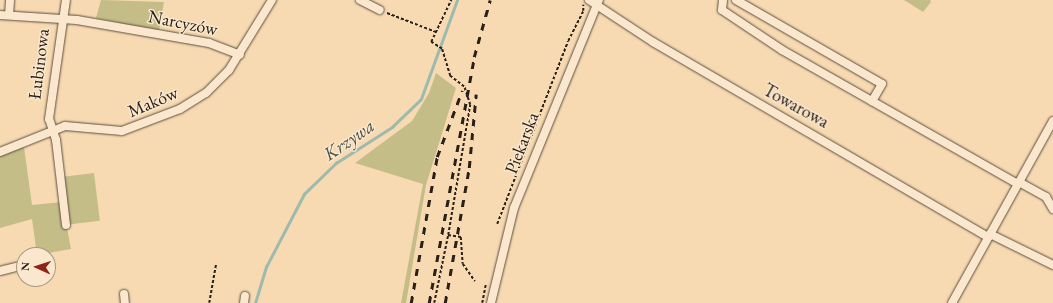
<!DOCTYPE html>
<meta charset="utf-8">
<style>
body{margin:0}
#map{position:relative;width:1053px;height:303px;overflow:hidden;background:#f7dab2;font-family:"EB Garamond",serif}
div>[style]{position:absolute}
.green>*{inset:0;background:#c4bd87;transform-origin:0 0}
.stream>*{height:2.5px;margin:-1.25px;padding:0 1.25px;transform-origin:1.25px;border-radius:1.25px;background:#9dbbad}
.path>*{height:1.5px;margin-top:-0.75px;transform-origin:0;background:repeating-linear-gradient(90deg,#292017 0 3px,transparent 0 5px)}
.roads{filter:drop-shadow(0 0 1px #5c4e3e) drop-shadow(0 0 1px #5c4e3e)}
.minor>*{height:8px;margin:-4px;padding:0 4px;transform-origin:4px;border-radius:4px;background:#fae7cd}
.rail>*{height:2.5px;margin-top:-1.25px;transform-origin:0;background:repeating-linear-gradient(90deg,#292017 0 7px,transparent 0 14px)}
span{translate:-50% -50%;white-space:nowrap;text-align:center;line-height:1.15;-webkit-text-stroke:3px #fae7cd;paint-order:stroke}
.street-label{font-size:18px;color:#292017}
.water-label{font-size:19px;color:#4c4e44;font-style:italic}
.north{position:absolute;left:16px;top:247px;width:40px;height:40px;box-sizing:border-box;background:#fae7cd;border:1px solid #a69784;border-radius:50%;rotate:273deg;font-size:11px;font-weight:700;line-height:16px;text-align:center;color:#292017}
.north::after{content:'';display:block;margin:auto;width:14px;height:18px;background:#8f2418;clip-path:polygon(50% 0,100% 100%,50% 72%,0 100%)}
</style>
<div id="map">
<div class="green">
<i style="clip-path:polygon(101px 0,164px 2px,159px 31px,96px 18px)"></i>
<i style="clip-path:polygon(904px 0,930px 0,931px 2px,923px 12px)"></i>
<i style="clip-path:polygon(436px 73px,456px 88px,426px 185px,406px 303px,401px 303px,423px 184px,355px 163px,412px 121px,429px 93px)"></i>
<i style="clip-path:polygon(24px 147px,32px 205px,62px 202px,71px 249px,37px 255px,32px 219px,0 228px,0 155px)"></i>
<i style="left:94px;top:173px;width:48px;height:31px;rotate:83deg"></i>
</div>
<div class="stream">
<i style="left:255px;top:303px;width:38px;rotate:-73deg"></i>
<i style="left:266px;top:267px;width:82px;rotate:-62.5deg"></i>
<i style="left:304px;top:194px;width:45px;rotate:-44.1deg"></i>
<i style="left:336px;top:163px;width:67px;rotate:-32.7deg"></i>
<i style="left:392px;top:127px;width:40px;rotate:-44deg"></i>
<i style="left:421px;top:99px;width:105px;rotate:-70deg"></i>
</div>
<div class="path">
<i style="left:387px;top:13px;width:53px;rotate:21.2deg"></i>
<i style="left:497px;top:224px;width:196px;rotate:-68.8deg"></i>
<i style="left:568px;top:41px;width:34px;rotate:-63deg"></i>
<i style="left:583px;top:11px;width:6px;rotate:-90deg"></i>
<i style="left:448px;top:235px;width:132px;rotate:-80.4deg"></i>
<i style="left:470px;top:105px;width:19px;rotate:-108deg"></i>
<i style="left:464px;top:87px;width:18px;rotate:-142deg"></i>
<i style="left:450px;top:76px;width:28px;rotate:-107deg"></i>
<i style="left:442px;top:49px;width:13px;rotate:-148deg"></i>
<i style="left:431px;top:42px;width:47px;rotate:-64.5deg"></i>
<i style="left:209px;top:303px;width:39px;rotate:-80deg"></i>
<i style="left:434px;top:303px;width:69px;rotate:-78.4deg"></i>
<i style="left:448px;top:235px;width:13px;rotate:9deg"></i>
<i style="left:461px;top:237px;width:27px;rotate:86deg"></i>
<i style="left:463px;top:264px;width:21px;rotate:55deg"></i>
<i style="left:482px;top:303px;width:20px;rotate:-79deg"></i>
</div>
<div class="roads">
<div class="minor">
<i style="left:360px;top:0;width:22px;rotate:27deg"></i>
<i style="left:589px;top:0;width:77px;rotate:33.3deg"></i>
<i style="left:653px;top:42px;width:388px;rotate:30.2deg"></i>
<i style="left:723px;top:0;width:10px;rotate:96deg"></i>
<i style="left:722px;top:10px;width:72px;rotate:33.7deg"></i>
<i style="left:782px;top:50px;width:271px;rotate:29.6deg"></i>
<i style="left:736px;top:0;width:168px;rotate:29.9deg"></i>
<i style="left:882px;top:84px;width:20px;rotate:120deg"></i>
<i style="left:0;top:15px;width:77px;rotate:3.7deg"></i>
<i style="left:77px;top:20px;width:134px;rotate:9.9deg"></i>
<i style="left:209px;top:43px;width:33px;rotate:21deg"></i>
<i style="left:9px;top:15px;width:15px;rotate:-86deg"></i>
<i style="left:0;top:152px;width:70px;rotate:-21.8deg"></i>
<i style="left:65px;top:126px;width:57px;rotate:5deg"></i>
<i style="left:122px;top:131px;width:62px;rotate:-20.8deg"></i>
<i style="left:180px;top:109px;width:31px;rotate:-32deg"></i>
<i style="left:206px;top:93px;width:33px;rotate:-45deg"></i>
<i style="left:229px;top:70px;width:82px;rotate:-58.4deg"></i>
<i style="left:1019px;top:182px;width:31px;rotate:29deg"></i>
<i style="left:1046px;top:197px;width:14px;rotate:60deg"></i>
<i style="left:66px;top:225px;width:86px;rotate:-96.7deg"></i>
<i style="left:56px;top:140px;width:22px;rotate:-108deg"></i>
<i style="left:49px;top:119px;width:120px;rotate:-81.9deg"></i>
<i style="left:990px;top:234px;width:70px;rotate:26.2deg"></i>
<i style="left:0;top:271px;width:25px;rotate:-14deg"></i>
<i style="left:124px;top:294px;width:9px;rotate:84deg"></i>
<i style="left:244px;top:303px;width:7px;rotate:-82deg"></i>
<i style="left:491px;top:303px;width:98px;rotate:-76.4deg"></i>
<i style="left:514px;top:208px;width:225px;rotate:-67.8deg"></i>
<i style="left:952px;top:303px;width:208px;rotate:-61deg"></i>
</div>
</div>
<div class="rail">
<i style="left:411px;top:303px;width:148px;rotate:-79.9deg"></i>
<i style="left:437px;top:157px;width:71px;rotate:-69.3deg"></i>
<i style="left:429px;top:303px;width:250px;rotate:-79.6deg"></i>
<i style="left:474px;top:57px;width:59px;rotate:-74.3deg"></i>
<i style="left:445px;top:303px;width:137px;rotate:-79.9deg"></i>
<i style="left:469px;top:168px;width:74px;rotate:-84.6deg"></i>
</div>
<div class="street-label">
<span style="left:183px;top:23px;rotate:11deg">Narcyzów</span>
<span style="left:39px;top:64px;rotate:-83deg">Łubinowa</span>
<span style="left:153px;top:102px;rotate:-23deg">Maków</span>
<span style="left:796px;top:106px;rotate:29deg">Towarowa</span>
<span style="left:522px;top:143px;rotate:-69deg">Piekarska</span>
</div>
<div class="water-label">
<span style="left:349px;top:140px;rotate:-35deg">Krzywa</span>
</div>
<div class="north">N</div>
</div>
